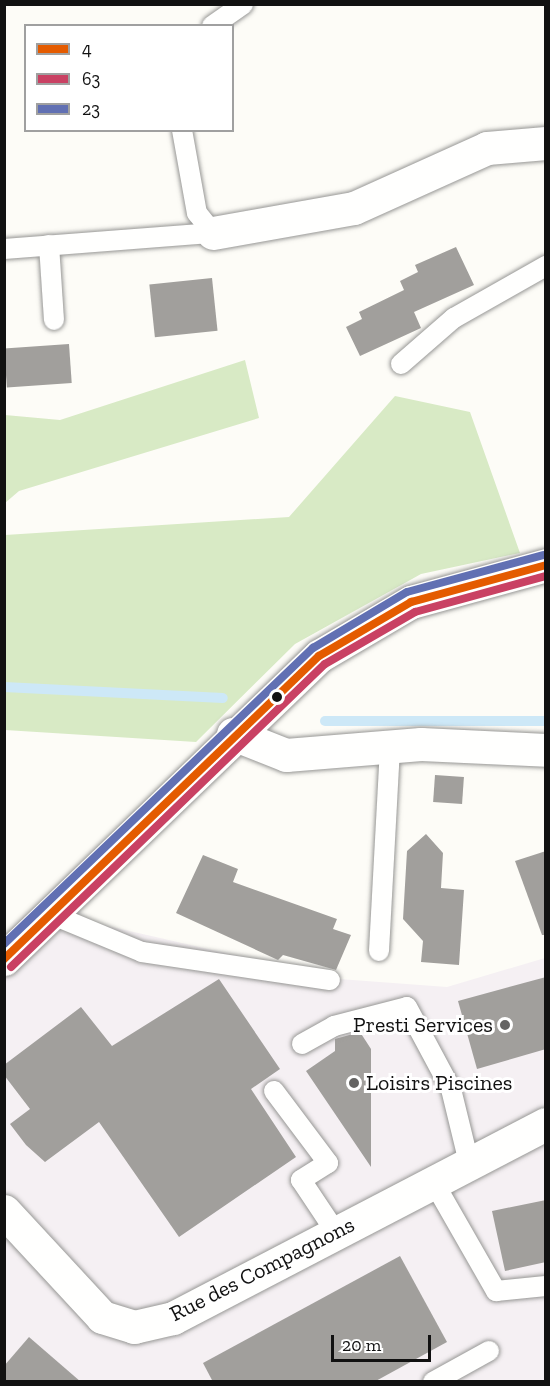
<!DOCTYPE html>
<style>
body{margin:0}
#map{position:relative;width:550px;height:1386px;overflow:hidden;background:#fdfcf7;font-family:"Zilla Slab",serif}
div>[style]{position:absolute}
.industrial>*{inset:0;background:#f5f0f3}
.forest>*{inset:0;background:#d8eac5}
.stream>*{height:10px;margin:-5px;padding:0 5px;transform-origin:5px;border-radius:5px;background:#cde8f7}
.building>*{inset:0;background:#a19f9c;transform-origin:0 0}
.roads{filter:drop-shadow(0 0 2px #979795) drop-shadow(0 0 2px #979795)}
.service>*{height:20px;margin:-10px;padding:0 10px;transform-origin:10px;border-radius:10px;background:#fffffe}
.minor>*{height:33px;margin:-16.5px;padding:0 16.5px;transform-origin:16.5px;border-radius:16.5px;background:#fffffe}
.bus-1>*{height:8px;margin:-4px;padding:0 4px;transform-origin:4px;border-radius:4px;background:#e45b00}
.bus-2>*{height:8px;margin:-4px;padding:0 4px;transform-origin:4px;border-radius:4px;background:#c94163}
.bus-3>*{height:8px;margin:-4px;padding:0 4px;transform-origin:4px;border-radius:4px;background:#6170b3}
.dots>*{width:16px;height:16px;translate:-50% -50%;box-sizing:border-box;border:3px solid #fff;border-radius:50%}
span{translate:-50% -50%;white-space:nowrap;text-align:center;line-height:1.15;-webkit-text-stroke:6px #fff;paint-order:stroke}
.poi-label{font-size:22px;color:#111}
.right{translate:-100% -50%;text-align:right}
.left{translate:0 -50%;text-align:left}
.street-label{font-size:22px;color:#111}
.frame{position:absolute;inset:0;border:6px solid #111;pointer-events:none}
.legend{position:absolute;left:24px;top:24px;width:210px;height:108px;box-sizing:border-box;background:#fff;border:2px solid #a0a0a0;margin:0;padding:8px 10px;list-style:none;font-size:18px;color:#111}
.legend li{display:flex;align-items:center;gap:12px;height:30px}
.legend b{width:30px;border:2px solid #a0a0a0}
.scale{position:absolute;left:331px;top:1335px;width:100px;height:27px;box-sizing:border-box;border:3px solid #111;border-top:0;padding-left:8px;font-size:18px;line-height:21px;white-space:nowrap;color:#111;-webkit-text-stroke:4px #fff;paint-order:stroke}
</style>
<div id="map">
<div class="industrial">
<i style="clip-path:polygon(99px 924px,339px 979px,447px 987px,545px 958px,545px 1381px,5px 1381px,4px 933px)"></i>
</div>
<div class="forest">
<i style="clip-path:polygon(245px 360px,259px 418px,19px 491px,5px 503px,5px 415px,60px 420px)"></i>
<i style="clip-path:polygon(395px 396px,470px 412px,520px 553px,421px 574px,295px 644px,196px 742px,5px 730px,5px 535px,289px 517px)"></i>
</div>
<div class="stream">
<i style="left:4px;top:687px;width:219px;rotate:2.9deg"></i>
<i style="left:325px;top:721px;width:221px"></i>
</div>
<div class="building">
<i style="clip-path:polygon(456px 247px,474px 285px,414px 312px,421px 328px,360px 356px,346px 327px,362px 319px,359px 312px,404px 290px,400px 281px,418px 272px,415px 265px)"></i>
<i style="left:212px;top:278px;width:53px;height:63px;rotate:84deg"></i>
<i style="left:69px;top:344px;width:39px;height:65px;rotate:86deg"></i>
<i style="left:435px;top:775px;width:29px;height:27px;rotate:4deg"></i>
<i style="clip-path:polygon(426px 834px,443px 853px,441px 888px,464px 890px,459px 965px,421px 962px,423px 941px,403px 919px,407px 851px)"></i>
<i style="clip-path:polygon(546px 851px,546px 935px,542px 935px,515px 861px)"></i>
<i style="clip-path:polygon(203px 855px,238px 869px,233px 882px,337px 919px,333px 929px,351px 935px,336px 970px,283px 955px,278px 960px,176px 913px)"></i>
<i style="clip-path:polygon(546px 977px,546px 1049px,477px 1069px,458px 1001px)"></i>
<i style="clip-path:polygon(219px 979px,280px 1069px,251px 1089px,296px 1157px,179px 1237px,99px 1122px,45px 1162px,26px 1145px,10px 1124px,30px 1109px,4px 1075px,4px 1065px,81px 1007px,112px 1046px)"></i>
<i style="clip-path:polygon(360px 1032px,371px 1049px,371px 1167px,306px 1071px,335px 1051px,335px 1039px)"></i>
<i style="clip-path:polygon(546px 1200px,546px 1262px,505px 1271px,492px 1211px)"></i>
<i style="clip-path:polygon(400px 1256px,447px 1342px,374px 1382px,213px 1382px,203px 1363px)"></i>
<i style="clip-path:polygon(29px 1337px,81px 1382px,4px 1382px,4px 1366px)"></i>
</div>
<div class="roads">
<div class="service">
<i style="left:212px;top:26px;width:38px;rotate:-35deg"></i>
<i style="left:182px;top:130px;width:84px;rotate:79.8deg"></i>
<i style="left:197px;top:213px;width:26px;rotate:51deg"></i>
<i style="left:49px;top:245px;width:75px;rotate:86.2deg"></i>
<i style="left:4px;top:249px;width:210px;rotate:-4.4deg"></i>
<i style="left:401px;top:364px;width:70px;rotate:-41deg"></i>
<i style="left:454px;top:318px;width:106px;rotate:-29.5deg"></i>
<i style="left:53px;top:915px;width:96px;rotate:22.6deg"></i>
<i style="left:142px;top:952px;width:190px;rotate:8.5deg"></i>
<i style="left:379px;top:951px;width:204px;rotate:-86.9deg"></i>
<i style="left:302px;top:1044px;width:37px;rotate:-29deg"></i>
<i style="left:334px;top:1026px;width:75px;rotate:-14.6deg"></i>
<i style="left:407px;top:1007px;width:93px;rotate:61.8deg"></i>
<i style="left:451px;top:1089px;width:76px;rotate:76.3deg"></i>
<i style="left:274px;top:1091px;width:90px;rotate:53.1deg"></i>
<i style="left:328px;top:1163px;width:32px;rotate:148deg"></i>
<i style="left:301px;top:1180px;width:61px;rotate:56.3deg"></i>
<i style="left:433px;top:1181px;width:127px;rotate:60.2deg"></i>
<i style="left:496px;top:1291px;width:50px;rotate:-5.7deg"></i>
<i style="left:433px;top:1382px;width:64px;rotate:-29deg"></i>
</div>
<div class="minor">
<i style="left:213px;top:233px;width:143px;rotate:-10.1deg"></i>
<i style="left:354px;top:208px;width:146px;rotate:-24.3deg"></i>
<i style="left:487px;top:148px;width:59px;rotate:-4.8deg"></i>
<i style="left:233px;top:734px;width:57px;rotate:21.6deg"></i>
<i style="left:286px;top:755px;width:135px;rotate:-4.7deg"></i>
<i style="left:421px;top:744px;width:125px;rotate:2.7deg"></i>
<i style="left:4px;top:959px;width:437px;rotate:-43.9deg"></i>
<i style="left:319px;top:656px;width:107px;rotate:-30.4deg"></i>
<i style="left:411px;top:602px;width:140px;rotate:-15.3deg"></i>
<i style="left:4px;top:1211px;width:144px;rotate:47.2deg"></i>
<i style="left:102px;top:1317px;width:34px;rotate:17deg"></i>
<i style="left:134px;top:1327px;width:40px;rotate:-13deg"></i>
<i style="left:173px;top:1318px;width:420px;rotate:-27.5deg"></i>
</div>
</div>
<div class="bus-1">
<i style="left:4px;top:959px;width:437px;rotate:-43.9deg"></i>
<i style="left:319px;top:656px;width:107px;rotate:-30.4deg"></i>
<i style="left:411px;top:602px;width:140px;rotate:-15.3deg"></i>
</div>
<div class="bus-2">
<i style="left:11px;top:967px;width:436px;rotate:-44deg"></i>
<i style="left:325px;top:664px;width:104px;rotate:-30deg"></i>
<i style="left:415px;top:612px;width:136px;rotate:-15.4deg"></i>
</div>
<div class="bus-3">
<i style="left:4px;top:944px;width:428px;rotate:-43.8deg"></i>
<i style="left:313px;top:648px;width:109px;rotate:-30.8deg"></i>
<i style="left:407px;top:592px;width:141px;rotate:-15.2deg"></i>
</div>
<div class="dots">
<i style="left:277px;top:697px;background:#111"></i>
<i style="left:505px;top:1025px;background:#646362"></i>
<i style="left:354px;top:1083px;background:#646362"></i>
</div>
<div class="poi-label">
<span class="right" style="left:493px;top:1025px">Presti Services</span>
<span class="left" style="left:366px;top:1083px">Loisirs Piscines</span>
</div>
<div class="street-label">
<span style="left:262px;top:1269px;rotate:-27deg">Rue des Compagnons</span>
</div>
<div class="frame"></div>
<ul class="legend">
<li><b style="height:8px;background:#e45b00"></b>4</li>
<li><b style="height:8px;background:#c94163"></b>63</li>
<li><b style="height:8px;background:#6170b3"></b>23</li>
</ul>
<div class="scale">20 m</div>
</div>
